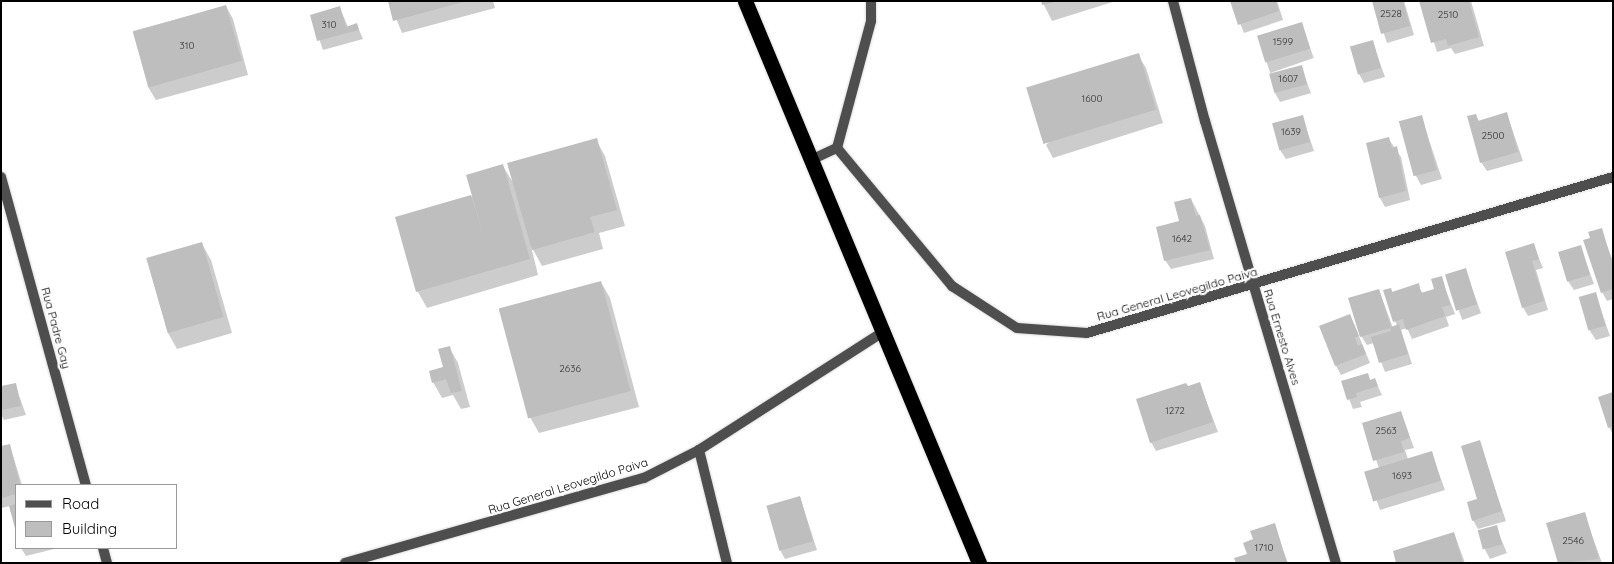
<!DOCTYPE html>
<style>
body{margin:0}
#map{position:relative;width:1614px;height:564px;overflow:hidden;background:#fff;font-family:Quicksand,sans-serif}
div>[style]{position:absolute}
.shadow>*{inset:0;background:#0003;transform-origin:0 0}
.building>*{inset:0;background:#bebebe;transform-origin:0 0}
.roads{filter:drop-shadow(0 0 1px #dbdbdb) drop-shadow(0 0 1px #dbdbdb)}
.street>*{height:10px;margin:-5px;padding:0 5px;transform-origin:5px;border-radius:5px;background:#4e4e4e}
.highway>*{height:15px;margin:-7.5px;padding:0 7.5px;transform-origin:7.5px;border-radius:7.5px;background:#000}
span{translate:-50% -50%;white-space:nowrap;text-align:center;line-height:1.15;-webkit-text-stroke:4.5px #fff;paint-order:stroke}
.number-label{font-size:10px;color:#303030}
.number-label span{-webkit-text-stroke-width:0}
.street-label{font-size:12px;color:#000}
.frame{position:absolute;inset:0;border:2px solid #000;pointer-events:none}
.legend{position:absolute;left:15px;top:484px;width:162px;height:65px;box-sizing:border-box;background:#fff;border:1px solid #999;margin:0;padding:6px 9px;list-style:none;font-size:15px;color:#000}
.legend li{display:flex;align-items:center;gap:10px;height:25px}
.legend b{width:25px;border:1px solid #999}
</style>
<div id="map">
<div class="shadow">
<i style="clip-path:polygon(389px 1px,493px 1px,495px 8px,402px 33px)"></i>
<i style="clip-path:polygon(1042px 1px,1116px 1px,1052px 21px)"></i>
<i style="clip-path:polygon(1231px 1px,1277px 1px,1283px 20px,1244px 33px)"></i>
<i style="clip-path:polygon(1373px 1px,1404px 1px,1414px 35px,1387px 43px)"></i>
<i style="clip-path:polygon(1421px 1px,1471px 1px,1484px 46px,1455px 54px,1451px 48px,1437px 52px)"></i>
<i style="clip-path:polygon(226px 6px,233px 19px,248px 75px,156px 100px,148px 87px,133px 31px)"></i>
<i style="clip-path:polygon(340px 8px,348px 27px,357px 25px,363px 39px,323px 50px,311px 16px)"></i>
<i style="left:1302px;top:24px;width:36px;height:46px;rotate:71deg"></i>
<i style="clip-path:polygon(1372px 41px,1385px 77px,1364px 83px,1359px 74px)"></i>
<i style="clip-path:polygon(1138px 55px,1146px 68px,1163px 123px,1053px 158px,1046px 145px)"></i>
<i style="clip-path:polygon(1301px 67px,1311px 93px,1280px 102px,1275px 93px)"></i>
<i style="clip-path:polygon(1507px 114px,1523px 161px,1487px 171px,1481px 162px,1476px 115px,1479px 121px)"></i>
<i style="clip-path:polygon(1302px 116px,1314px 151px,1286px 159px,1280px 150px)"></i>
<i style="clip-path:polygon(1421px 116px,1442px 179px,1421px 185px,1416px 176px)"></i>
<i style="clip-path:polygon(1388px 138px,1401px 157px,1410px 200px,1385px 207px,1380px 198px)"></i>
<i style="clip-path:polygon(596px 140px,605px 156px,625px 226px,599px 233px,603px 249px,542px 266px,531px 246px,538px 275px,427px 308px,418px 292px,397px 217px,473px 196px,503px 166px,514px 184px)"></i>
<i style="clip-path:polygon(1191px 199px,1205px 226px,1214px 259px,1171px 269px,1165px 260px)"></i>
<i style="clip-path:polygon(1601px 230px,1613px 261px,1613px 299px,1607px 301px,1602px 292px,1592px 239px)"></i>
<i style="clip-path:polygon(202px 244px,211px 260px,232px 333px,177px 349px,168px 333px,147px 259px)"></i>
<i style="clip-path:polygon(1533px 244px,1543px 268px,1536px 270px,1548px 310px,1528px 316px,1523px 307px)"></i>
<i style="clip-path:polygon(1580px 246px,1594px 284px,1574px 290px,1568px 281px)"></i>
<i style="left:1465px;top:269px;width:47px;height:20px;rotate:70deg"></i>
<i style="clip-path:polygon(1441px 277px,1455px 314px,1446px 317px,1449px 326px,1412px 339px,1407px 328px,1401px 330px,1412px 364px,1385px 372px,1374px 343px,1367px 345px,1361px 336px,1379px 290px,1393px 328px,1397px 326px,1384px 291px,1391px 289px,1393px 293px,1418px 285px,1423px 294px,1436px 290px)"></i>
<i style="clip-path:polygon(601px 282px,610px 298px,639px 407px,539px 433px,530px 417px)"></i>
<i style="clip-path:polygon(1595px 293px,1610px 336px,1596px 340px,1590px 331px)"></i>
<i style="clip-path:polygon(1354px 324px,1370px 363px,1341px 375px,1336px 366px)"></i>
<i style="clip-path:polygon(449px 347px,458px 363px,470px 407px,461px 409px,453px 395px,442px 398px,433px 382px,444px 368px)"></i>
<i style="clip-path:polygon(1367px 374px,1371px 381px,1375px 380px,1382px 395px,1360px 402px,1362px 407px,1353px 409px,1342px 381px)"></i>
<i style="clip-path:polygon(15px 384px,26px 415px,4px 420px,1px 415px,1px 387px)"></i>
<i style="clip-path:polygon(1200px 384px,1218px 432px,1156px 451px,1151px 442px,1188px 388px)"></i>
<i style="clip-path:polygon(1613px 393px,1613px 434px,1609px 427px)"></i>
<i style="clip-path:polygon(1401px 412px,1414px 448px,1405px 450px,1408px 459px,1431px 452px,1445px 490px,1380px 510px,1366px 472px,1379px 468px,1363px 424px)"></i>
<i style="clip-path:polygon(1479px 442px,1506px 521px,1478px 529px,1473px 520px,1479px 500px)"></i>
<i style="clip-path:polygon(10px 446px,22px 485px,16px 485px,16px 530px,10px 506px,1px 508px,1px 448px)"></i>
<i style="clip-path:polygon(800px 497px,817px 550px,785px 559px,780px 550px)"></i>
<i style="clip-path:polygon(1584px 513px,1602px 563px,1559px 563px)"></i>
<i style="clip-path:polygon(1274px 525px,1288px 563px,1237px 563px,1248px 555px,1254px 540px)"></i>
<i style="clip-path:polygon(1496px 527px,1507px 553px,1490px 559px,1485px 550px)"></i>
<i style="clip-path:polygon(1454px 533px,1465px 563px,1397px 563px)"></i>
<i style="clip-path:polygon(21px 548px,54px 548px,54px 549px,26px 556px)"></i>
</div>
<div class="building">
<i style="clip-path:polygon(388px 1px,463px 1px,463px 2px,393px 21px)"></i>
<i style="clip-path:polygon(1041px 1px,1054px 1px,1054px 2px,1042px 5px)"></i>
<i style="clip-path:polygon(1230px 1px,1276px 1px,1279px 11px,1238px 25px)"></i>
<i style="clip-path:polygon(1372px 1px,1403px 1px,1410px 26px,1381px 34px)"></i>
<i style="clip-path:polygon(1419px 1px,1469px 1px,1479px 37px,1448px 46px,1446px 39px,1431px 43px)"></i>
<i style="left:226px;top:5px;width:58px;height:97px;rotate:74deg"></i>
<i style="clip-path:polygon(340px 6px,346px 27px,357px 23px,359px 30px,317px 41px,310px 15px)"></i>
<i style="left:1302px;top:22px;width:28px;height:47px;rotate:73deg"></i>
<i style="left:1373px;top:40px;width:29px;height:24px;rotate:74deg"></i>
<i style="left:1139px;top:53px;width:59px;height:118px;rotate:73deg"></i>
<i style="left:1302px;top:65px;width:20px;height:34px;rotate:75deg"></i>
<i style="clip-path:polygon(1507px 112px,1518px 152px,1480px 163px,1467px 116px,1476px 114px,1478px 121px)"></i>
<i style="left:1303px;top:115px;width:28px;height:32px;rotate:75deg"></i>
<i style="left:1422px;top:115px;width:57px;height:24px;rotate:75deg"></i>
<i style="clip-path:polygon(1389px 137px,1392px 148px,1397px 146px,1406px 191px,1379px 198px,1366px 143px)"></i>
<i style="clip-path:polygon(597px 138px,617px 210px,590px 217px,595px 232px,532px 250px,507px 163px)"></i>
<i style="clip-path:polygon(503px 164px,530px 259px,416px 292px,395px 217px,471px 195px,483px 234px,466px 175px)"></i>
<i style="clip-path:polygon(1191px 198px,1196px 216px,1200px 215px,1210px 250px,1164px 261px,1156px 227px,1179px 221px,1174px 202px)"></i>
<i style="clip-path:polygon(1602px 228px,1613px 265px,1613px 289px,1601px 293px,1583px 240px,1590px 238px,1588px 232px)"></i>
<i style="left:202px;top:242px;width:78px;height:58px;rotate:74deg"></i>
<i style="clip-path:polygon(1534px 243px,1539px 259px,1532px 261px,1544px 301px,1522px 308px,1505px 252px)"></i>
<i style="left:1581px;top:245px;width:31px;height:24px;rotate:73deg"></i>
<i style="left:1466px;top:268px;width:38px;height:22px;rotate:73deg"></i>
<i style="clip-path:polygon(1442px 276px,1450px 305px,1442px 307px,1445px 316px,1406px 330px,1403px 319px,1393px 322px,1383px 290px,1391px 288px,1392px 292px,1419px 283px,1421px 293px,1434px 289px,1431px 279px)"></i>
<i style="left:601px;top:281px;width:114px;height:106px;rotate:75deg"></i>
<i style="clip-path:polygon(1379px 289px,1391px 327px,1399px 324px,1408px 354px,1379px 363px,1371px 337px,1391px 331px,1390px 328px,1360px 337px,1348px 298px)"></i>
<i style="left:1596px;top:292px;width:35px;height:18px;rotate:74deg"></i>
<i style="clip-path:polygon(1350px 314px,1359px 336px,1355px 338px,1358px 346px,1362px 344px,1366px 354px,1335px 366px,1319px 326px)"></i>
<i style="clip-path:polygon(450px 346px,462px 391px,451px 393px,446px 379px,432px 383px,429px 371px,443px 367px,438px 349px)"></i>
<i style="clip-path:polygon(1368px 373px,1370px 380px,1375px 378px,1378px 386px,1356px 393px,1357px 397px,1347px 400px,1341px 381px)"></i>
<i style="clip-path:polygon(1200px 382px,1213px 422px,1150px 443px,1136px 399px,1186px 383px,1188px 386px)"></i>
<i style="clip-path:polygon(16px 383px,21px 406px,1px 410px,1px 386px)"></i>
<i style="clip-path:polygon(1613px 392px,1613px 426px,1608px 428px,1598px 397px)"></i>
<i style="clip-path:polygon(1401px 411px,1410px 438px,1401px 441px,1404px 452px,1373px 461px,1362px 423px)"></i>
<i style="clip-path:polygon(1480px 440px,1502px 511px,1472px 521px,1467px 502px,1477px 499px,1461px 446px)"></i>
<i style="clip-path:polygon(10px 444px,20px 485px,16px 485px,16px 494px,1px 498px,1px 446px)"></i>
<i style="left:1432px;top:451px;width:31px;height:71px;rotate:73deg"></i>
<i style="left:800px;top:496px;width:47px;height:35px;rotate:74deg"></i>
<i style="clip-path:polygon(16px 504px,16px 532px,9px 506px)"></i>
<i style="clip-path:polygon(1585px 512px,1599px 559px,1558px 563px,1546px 523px)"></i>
<i style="clip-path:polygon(1275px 523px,1287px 563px,1236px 563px,1234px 558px,1247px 554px,1243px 543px,1253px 539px,1250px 531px)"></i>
<i style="left:1497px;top:525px;width:20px;height:20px;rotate:75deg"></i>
<i style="clip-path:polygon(1454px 532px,1463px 563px,1396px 563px,1393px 551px)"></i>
</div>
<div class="roads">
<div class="street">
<i style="left:1173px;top:1px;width:124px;rotate:75.1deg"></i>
<i style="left:1205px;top:121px;width:461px;rotate:73.5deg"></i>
<i style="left:837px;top:148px;width:131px;rotate:-75deg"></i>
<i style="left:871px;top:21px;width:20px;rotate:-90deg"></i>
<i style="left:813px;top:159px;width:26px;rotate:-25deg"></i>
<i style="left:837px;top:148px;width:180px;rotate:50.2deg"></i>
<i style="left:952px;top:286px;width:77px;rotate:32.9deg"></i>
<i style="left:1017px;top:328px;width:70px;rotate:4.1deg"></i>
<i style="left:1087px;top:333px;width:549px;rotate:-16.52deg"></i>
<i style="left:1px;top:177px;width:320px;rotate:74.6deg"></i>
<i style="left:699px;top:450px;width:116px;rotate:76.1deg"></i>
<i style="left:103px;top:548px;width:16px;rotate:75deg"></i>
<i style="left:345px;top:563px;width:311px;rotate:-15.9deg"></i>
<i style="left:644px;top:478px;width:62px;rotate:-27deg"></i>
<i style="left:699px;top:450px;width:219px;rotate:-32.7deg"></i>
</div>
<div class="highway">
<i style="left:745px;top:1px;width:609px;rotate:67.39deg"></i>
</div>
</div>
<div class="number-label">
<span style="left:1391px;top:14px">2528</span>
<span style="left:1448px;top:15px">2510</span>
<span style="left:329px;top:25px">310</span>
<span style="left:1283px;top:42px">1599</span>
<span style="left:187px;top:46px">310</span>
<span style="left:1288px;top:79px">1607</span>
<span style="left:1092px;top:99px">1600</span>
<span style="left:1291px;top:132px">1639</span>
<span style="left:1493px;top:136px">2500</span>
<span style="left:1182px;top:239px">1642</span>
<span style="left:570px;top:369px">2636</span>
<span style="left:1175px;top:411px">1272</span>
<span style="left:1386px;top:431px">2563</span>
<span style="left:1402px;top:476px">1693</span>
<span style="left:1573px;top:541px">2546</span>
<span style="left:1264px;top:548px">1710</span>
</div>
<div class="street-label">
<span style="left:1177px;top:294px;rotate:-16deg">Rua General Leovegildo Paiva</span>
<span style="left:56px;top:328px;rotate:75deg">Rua Padre Gay</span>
<span style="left:1282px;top:337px;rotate:73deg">Rua Ernesto Alves</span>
<span style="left:568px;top:486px;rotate:-17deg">Rua General Leovegildo Paiva</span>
</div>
<div class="frame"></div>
<ul class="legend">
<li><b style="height:6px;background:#4e4e4e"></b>Road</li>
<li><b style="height:14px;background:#bebebe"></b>Building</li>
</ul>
</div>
